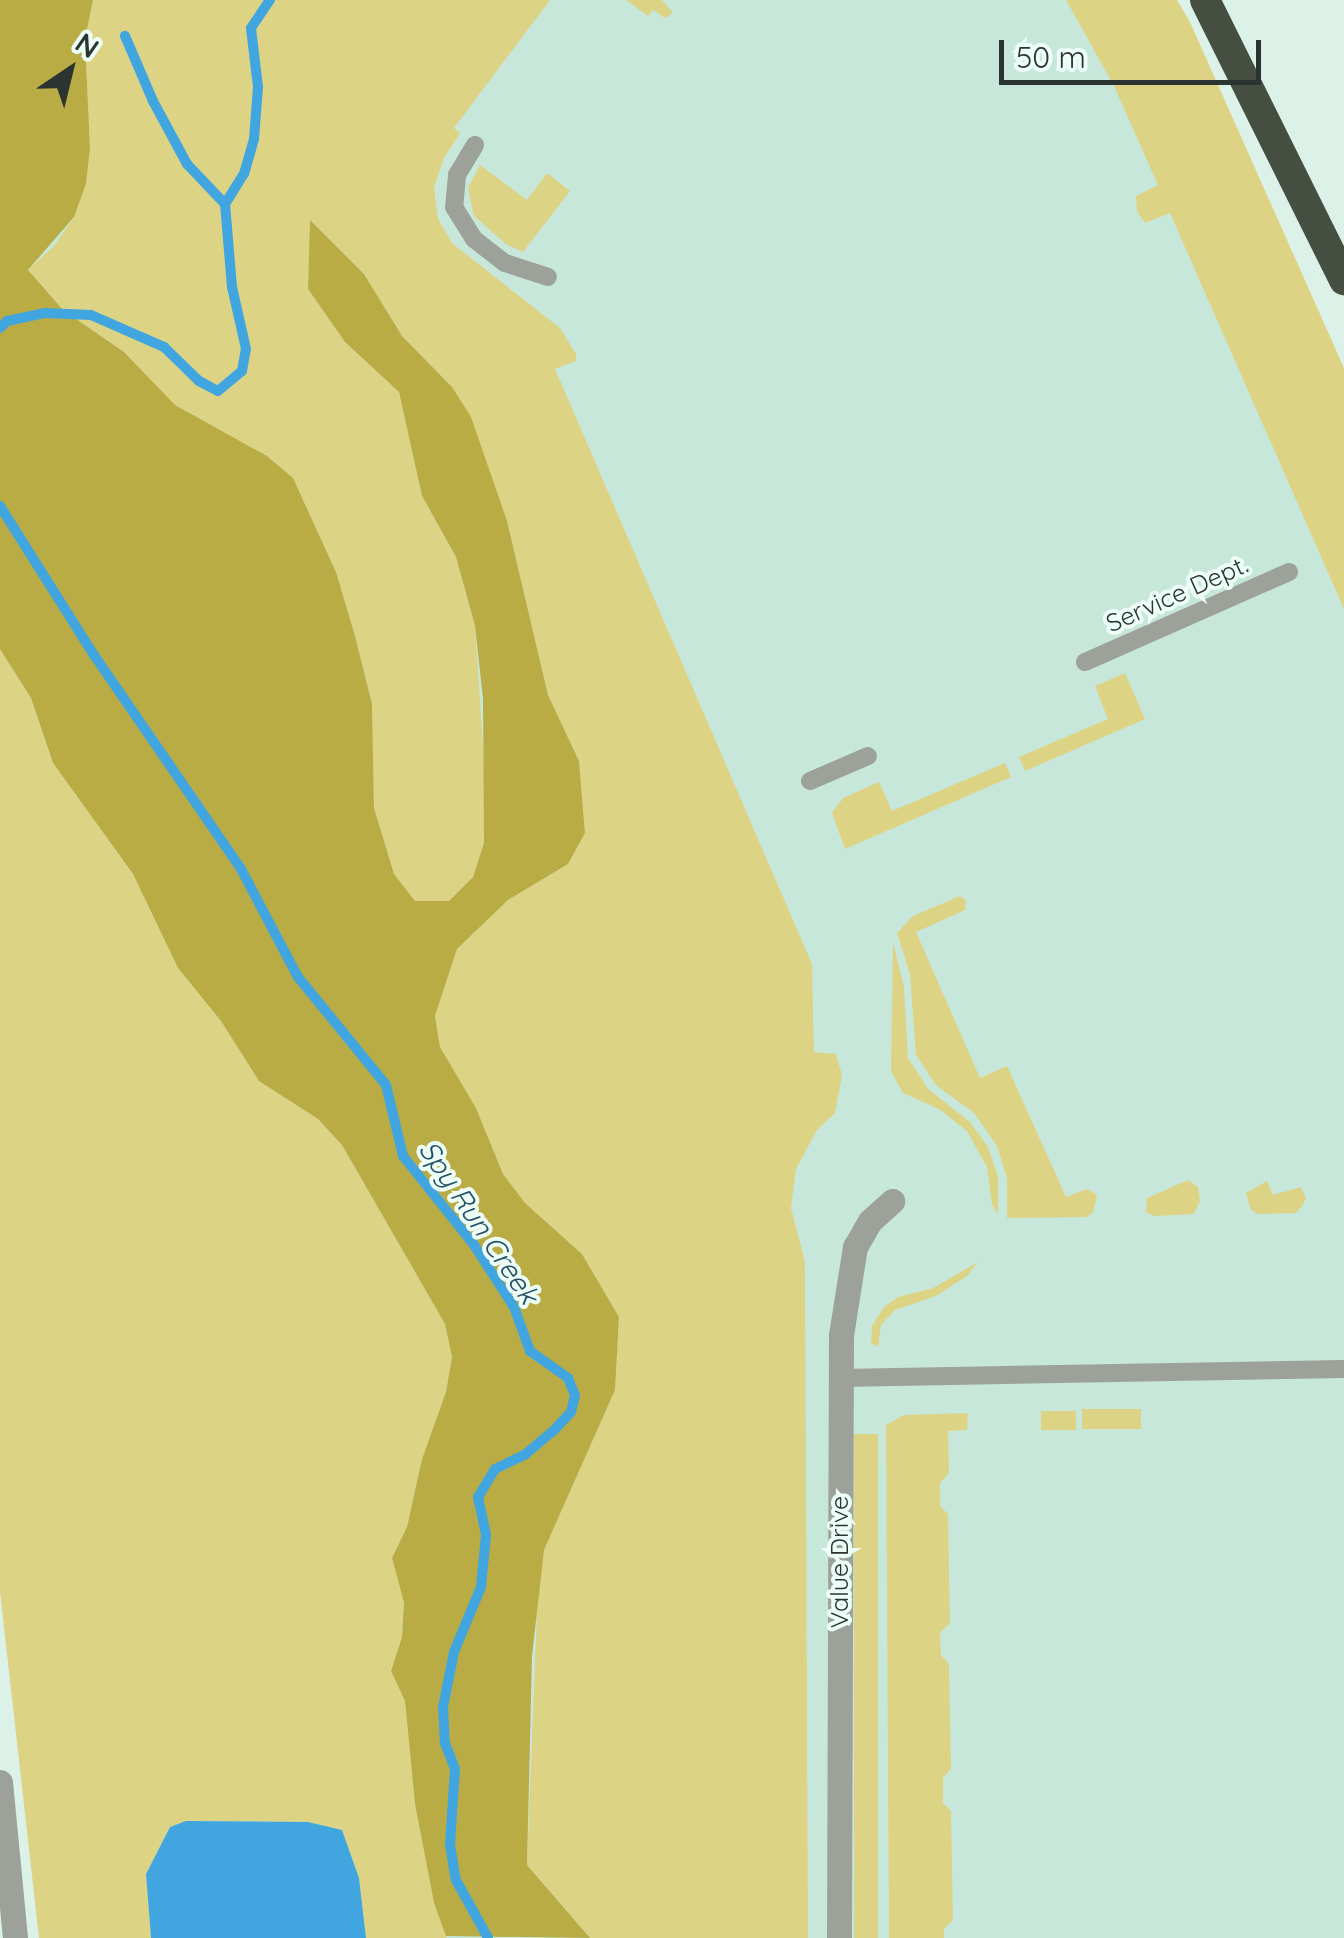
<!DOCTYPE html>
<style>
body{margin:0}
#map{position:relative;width:1344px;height:1938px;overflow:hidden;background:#dcf2e9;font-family:Quicksand,sans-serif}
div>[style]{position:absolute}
.built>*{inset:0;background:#c8e7db}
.green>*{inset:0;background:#ddd385;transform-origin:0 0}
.forest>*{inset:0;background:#baac44}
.water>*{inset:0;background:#41a6df}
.stream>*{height:10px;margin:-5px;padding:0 5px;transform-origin:5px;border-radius:5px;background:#41a6df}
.service>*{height:18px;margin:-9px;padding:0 9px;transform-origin:9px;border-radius:9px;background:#9ca19a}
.minor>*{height:25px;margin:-12.5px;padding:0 12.5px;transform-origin:12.5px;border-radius:12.5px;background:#9ca19a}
.motorway>*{height:30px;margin:-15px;padding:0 15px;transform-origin:15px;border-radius:15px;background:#454e40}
span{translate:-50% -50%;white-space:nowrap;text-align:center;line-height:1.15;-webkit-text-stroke:8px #edfef7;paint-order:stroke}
.street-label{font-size:25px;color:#2b3430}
.water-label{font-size:28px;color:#264f68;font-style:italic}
.north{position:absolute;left:20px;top:20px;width:100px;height:100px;-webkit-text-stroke:8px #edfef7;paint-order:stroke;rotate:35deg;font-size:28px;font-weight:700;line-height:40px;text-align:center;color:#2b3430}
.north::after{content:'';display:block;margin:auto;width:35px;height:45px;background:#2b3430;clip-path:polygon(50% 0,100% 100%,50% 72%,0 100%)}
.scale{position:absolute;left:999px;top:40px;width:262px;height:45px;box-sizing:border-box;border:5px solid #2b3430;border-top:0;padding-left:12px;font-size:30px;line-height:35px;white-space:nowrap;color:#2b3430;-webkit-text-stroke:8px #edfef7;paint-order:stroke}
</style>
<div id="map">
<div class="built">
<i style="clip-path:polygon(0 0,1130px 0,1344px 460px,1344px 1938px,54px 1938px,0 1402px)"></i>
</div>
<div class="green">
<i style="clip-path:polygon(93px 0,550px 0,454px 128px,460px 133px,444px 158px,434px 188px,438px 219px,453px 244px,560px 328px,576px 354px,576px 361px,555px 369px,812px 964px,814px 1052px,836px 1054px,842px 1075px,835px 1113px,817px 1130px,796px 1169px,791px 1208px,805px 1262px,808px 1938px,590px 1938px,527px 1865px,538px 1586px,544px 1550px,615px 1390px,619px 1317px,582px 1254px,525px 1203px,503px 1174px,476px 1108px,440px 1047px,435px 1016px,457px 949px,508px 900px,568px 864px,585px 833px,579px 761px,548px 695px,507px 521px,452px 387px,402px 336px,364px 274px,311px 221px,308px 289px,345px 342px,399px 392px,422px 496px,456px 557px,475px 626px,487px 807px,484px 843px,473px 877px,449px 901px,415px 901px,394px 874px,374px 808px,372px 704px,355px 636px,336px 572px,293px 478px,267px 456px,175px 406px,124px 352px,63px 310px,28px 270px,54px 246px,74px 217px,86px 184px,90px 148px,85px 39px)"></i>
<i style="clip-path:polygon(626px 0,662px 0,673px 13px,665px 18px,653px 10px,648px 16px)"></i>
<i style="clip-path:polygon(1066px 0,1177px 0,1190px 22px,1344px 368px,1344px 609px,1170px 213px,1145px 223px,1137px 211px,1136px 196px,1158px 185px,1114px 86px)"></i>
<i style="clip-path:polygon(480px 165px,527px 200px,547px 173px,570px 191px,523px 252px,506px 244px,474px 216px,468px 188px)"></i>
<i style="clip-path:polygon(0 649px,31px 698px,53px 763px,133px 874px,178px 968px,221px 1021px,259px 1081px,318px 1119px,342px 1145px,445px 1324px,452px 1357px,446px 1392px,422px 1459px,407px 1527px,392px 1558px,404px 1603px,402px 1637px,391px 1671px,405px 1701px,415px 1804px,434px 1903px,447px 1938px,366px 1938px,359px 1878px,342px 1830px,308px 1822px,187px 1821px,170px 1827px,146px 1874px,151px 1938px,39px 1938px,0 1592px)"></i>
<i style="clip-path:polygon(1125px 673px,1145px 719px,1025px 771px,1019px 757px,1108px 719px,1095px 686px)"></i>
<i style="clip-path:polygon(1005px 763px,1011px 777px,845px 849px,832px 813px,843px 798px,879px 782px,892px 811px)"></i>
<i style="clip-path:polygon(960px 896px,966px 901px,965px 910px,916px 932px,980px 1078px,1007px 1066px,1066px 1197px,1087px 1189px,1097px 1195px,1093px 1212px,1087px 1217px,1007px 1218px,1007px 1178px,997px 1146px,974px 1113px,936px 1085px,916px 1055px,910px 974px,897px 933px,913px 916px)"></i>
<i style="clip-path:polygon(893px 942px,904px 987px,908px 1058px,928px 1089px,970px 1122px,988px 1147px,998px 1176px,998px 1214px,992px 1205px,987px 1167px,967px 1131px,939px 1109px,903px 1093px,891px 1071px)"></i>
<i style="clip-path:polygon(1188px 1180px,1198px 1187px,1200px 1201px,1194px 1214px,1154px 1216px,1146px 1212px,1147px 1198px)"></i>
<i style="clip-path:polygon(1267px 1181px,1273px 1195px,1301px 1187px,1306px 1198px,1302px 1206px,1296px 1213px,1258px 1214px,1251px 1210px,1246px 1193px)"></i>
<i style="clip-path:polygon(978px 1262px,967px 1276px,936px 1296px,895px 1310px,881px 1325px,878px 1347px,871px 1343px,872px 1326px,884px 1307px,898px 1297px,933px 1288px)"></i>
<i style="left:1141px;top:1409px;width:20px;height:59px;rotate:90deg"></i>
<i style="left:1076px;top:1411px;width:19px;height:35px;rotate:90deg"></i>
<i style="clip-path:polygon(968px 1413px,967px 1430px,948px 1431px,949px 1473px,940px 1483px,940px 1506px,948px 1514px,950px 1623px,940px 1633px,941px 1655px,949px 1664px,951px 1769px,943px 1778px,943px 1803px,951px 1811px,953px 1920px,944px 1929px,944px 1938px,889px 1938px,886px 1425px,904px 1415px)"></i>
<i style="left:878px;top:1434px;width:504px;height:24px;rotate:90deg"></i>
</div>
<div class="forest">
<i style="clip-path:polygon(0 0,93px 0,85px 39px,90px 148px,86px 184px,74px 217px,28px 270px,63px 310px,124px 352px,175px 405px,267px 456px,293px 478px,336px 572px,355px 636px,372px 704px,374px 808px,394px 874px,415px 901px,449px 901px,473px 877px,484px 843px,483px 699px,475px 626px,456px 557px,422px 496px,399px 392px,345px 342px,308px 289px,310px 220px,364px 274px,402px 336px,452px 387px,471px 417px,507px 521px,548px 695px,579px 761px,585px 833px,568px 864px,508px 900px,457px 949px,435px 1016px,440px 1047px,476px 1108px,503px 1174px,525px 1203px,582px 1254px,619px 1317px,615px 1390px,544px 1550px,532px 1656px,527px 1865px,590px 1938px,446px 1936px,434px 1903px,415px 1804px,405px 1701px,391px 1671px,402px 1637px,404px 1603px,392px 1558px,407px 1527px,422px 1459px,446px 1392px,452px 1357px,445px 1324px,342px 1145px,318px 1119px,259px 1081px,221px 1021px,178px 968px,133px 874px,53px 763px,31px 698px,0 649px)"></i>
</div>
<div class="water">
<i style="clip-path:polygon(186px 1821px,308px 1822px,342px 1830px,359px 1878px,366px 1938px,151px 1938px,146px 1874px,170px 1827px)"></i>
</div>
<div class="stream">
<i style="left:225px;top:204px;width:36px;rotate:-58deg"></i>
<i style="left:244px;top:174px;width:36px;rotate:-74deg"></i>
<i style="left:254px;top:139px;width:52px;rotate:-85.6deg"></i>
<i style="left:258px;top:87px;width:59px;rotate:-96.8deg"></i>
<i style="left:251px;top:28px;width:34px;rotate:-56deg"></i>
<i style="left:0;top:328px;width:10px;rotate:-45deg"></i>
<i style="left:7px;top:321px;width:39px;rotate:-12deg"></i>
<i style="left:45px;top:313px;width:46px;rotate:2.5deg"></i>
<i style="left:91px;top:315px;width:80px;rotate:23.7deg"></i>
<i style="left:164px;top:347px;width:49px;rotate:44.2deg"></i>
<i style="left:199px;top:381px;width:21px;rotate:28deg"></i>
<i style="left:218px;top:391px;width:31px;rotate:-40deg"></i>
<i style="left:242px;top:371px;width:22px;rotate:-80deg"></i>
<i style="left:246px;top:349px;width:64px;rotate:-102.7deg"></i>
<i style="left:232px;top:287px;width:83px;rotate:-94.8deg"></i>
<i style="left:225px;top:204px;width:55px;rotate:-133.5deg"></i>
<i style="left:187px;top:164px;width:72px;rotate:-118.4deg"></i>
<i style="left:153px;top:101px;width:71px;rotate:-113.3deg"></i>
<i style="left:0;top:506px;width:176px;rotate:57.8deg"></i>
<i style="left:94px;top:655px;width:260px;rotate:55.5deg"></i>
<i style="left:241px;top:869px;width:122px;rotate:62.2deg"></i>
<i style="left:298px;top:977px;width:139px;rotate:50.8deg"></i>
<i style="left:386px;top:1085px;width:73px;rotate:76.5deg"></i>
<i style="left:403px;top:1156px;width:114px;rotate:51.4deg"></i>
<i style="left:474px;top:1245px;width:74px;rotate:57.2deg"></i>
<i style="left:514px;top:1307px;width:47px;rotate:70deg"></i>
<i style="left:530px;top:1351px;width:47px;rotate:35.4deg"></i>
<i style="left:568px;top:1378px;width:18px;rotate:68deg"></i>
<i style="left:575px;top:1395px;width:17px;rotate:103deg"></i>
<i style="left:571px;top:1412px;width:26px;rotate:133deg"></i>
<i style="left:553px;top:1431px;width:35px;rotate:140deg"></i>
<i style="left:526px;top:1454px;width:34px;rotate:154deg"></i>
<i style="left:495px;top:1469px;width:33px;rotate:121deg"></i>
<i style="left:478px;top:1497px;width:39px;rotate:78deg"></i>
<i style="left:486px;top:1535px;width:52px;rotate:95.5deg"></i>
<i style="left:481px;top:1587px;width:70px;rotate:112.6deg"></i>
<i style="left:454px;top:1652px;width:56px;rotate:101.3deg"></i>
<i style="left:443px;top:1707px;width:36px;rotate:87deg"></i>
<i style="left:445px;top:1743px;width:28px;rotate:69deg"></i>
<i style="left:455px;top:1769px;width:75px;rotate:93.8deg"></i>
<i style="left:450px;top:1844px;width:36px;rotate:81deg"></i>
<i style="left:456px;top:1880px;width:66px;rotate:61.1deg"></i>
</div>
<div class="service">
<i style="left:475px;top:145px;width:35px;rotate:121deg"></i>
<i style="left:457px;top:175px;width:32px;rotate:95deg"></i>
<i style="left:454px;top:207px;width:38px;rotate:58deg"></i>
<i style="left:474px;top:239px;width:39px;rotate:38deg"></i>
<i style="left:505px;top:263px;width:45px;rotate:18deg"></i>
<i style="left:1085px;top:662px;width:223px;rotate:-23.8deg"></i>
<i style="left:810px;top:781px;width:63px;rotate:-23.3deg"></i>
<i style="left:841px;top:1378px;width:503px;rotate:-1.03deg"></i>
</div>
<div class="minor">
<i style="left:0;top:1782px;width:157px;rotate:84.5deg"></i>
<i style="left:839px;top:1938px;width:603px;rotate:-89.81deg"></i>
<i style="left:841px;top:1335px;width:89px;rotate:-81deg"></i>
<i style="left:855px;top:1247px;width:30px;rotate:-60deg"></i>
<i style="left:870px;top:1221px;width:30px;rotate:-42deg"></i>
</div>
<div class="motorway">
<i style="left:1205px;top:0;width:313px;rotate:63.6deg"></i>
</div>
<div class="street-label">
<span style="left:1177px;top:594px;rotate:-24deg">Service Dept.</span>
<span style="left:839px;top:1562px;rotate:-90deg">Value Drive</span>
</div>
<div class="water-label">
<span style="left:479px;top:1222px;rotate:56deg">Spy Run Creek</span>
</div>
<div class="north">N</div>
<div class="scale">50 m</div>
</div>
